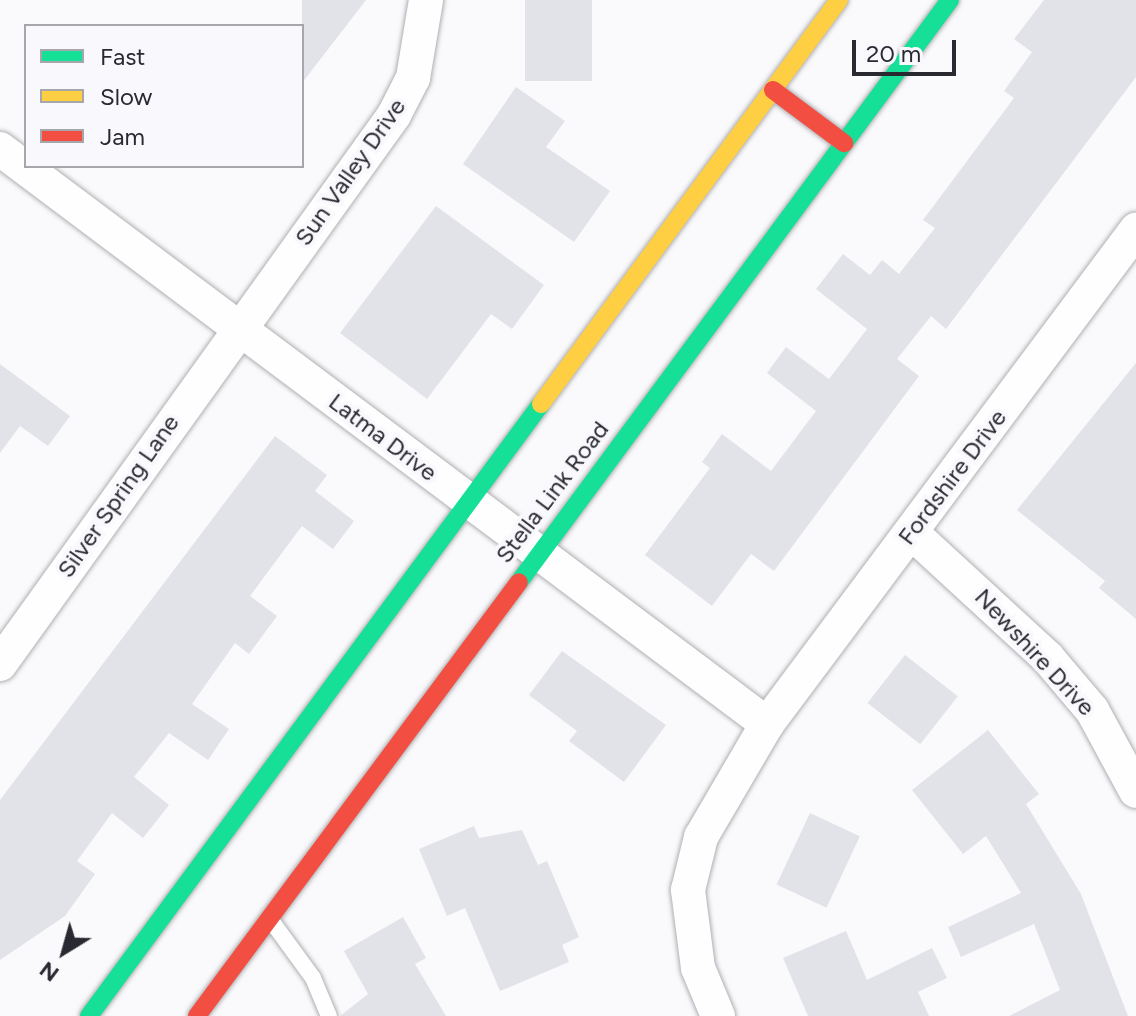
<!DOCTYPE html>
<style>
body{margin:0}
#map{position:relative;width:1136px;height:1016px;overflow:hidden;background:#fafafc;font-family:Figtree,sans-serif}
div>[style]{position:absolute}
.building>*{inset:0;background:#e2e2e9;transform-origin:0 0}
.roads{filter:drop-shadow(0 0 2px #b0b0b4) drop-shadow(0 0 2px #b0b0b4)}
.lane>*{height:16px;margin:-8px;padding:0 8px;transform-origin:8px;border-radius:8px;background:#fefeff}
.street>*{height:34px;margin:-17px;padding:0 17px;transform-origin:17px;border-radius:17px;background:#fefeff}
.fast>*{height:18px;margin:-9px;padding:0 9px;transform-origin:9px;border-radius:9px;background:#16e098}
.slow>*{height:18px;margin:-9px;padding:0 9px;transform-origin:9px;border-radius:9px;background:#ffcf43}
.jam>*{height:18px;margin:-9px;padding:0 9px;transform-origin:9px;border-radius:9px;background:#f24e42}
span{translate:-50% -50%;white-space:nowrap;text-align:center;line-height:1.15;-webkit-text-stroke:8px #f9f9fd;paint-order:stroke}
.street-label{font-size:24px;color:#292931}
.legend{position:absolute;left:24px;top:24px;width:280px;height:144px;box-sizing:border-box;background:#f9f9fd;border:2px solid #a6a6ab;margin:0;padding:10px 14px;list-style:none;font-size:24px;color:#292931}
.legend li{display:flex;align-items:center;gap:16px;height:40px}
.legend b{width:40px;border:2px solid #a6a6ab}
.north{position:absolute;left:24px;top:912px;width:80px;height:80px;-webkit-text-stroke:6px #f9f9fd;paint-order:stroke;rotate:217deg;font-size:22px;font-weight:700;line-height:32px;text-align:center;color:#292931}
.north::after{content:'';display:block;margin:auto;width:28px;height:36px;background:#292931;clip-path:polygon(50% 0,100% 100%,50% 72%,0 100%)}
.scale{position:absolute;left:852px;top:40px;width:104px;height:36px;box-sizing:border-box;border:4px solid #292931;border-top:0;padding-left:10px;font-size:24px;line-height:28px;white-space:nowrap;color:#292931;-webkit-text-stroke:6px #f9f9fd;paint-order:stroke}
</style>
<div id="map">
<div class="building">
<i style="clip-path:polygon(302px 0,366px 0,302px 83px)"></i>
<i style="left:525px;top:0;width:67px;height:81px"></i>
<i style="clip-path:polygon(1044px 0,1136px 0,1136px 77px,946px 329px,931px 316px,897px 359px,919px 376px,774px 571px,751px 554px,712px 606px,645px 555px,710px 468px,702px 462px,722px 434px,771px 471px,816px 411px,767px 373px,786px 347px,829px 379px,867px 329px,816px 289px,843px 254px,870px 275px,882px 260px,899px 274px,935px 228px,923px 220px,1014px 98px,1004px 91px,1032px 52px,1014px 39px)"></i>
<i style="clip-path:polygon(516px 87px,565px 121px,546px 147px,610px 191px,574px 242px,463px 164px)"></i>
<i style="clip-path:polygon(436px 206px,544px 285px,512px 329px,491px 314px,427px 399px,340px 333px)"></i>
<i style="clip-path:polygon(1136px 363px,1136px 619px,1099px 588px,1105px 581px,1017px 510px)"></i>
<i style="clip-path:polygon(0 364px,70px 416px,48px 446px,20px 426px,0 453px)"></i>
<i style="clip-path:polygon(275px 436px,327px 475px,315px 491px,354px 521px,333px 549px,302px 526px,250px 596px,277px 616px,249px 654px,235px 643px,192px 704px,229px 729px,208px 760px,169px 733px,134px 777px,169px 805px,143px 838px,112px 813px,77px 861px,95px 874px,65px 916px,0 960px,0 800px)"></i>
<i style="clip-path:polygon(562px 651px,666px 725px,624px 782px,569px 741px,577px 731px,529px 695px)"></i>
<i style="left:905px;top:655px;width:67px;height:61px;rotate:38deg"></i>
<i style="clip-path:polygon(988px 730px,1039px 794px,1026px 804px,1081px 894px,1128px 1016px,1009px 1016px,1060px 990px,1034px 924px,961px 957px,948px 927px,1021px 893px,986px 836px,963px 854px,912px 790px)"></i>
<i style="left:810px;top:813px;width:55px;height:79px;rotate:25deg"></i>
<i style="clip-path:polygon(474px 826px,479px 838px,522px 830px,538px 865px,547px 861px,579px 937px,562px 945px,569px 962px,500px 991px,465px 908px,447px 916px,419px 849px)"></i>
<i style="clip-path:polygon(403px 917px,426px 958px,415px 964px,446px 1016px,340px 1016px,368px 994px,344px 951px)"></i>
<i style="clip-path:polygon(846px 931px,867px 980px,932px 948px,947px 978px,918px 992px,929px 1016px,808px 1016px,783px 958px)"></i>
</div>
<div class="roads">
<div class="lane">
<i style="left:270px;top:919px;width:73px;rotate:53.9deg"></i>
<i style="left:313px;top:978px;width:41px;rotate:67.2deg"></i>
</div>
<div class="street">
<i style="left:0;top:149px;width:959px;rotate:36.86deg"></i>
<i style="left:911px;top:532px;width:185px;rotate:42.6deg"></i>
<i style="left:1047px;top:657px;width:70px;rotate:49.7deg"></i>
<i style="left:1092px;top:710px;width:92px;rotate:61.5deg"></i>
<i style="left:0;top:664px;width:676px;rotate:-54.33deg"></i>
<i style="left:394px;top:115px;width:42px;rotate:-62.8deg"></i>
<i style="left:413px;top:78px;width:79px;rotate:-80.5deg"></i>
<i style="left:718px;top:1016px;width:52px;rotate:-112.6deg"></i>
<i style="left:698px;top:968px;width:79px;rotate:-97.3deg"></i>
<i style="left:688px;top:890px;width:55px;rotate:-76.2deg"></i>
<i style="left:701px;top:837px;width:131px;rotate:-59.7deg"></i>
<i style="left:767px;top:724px;width:617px;rotate:-53.24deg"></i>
</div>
<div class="fast">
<i style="left:519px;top:582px;width:724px;rotate:-53.48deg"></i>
<i style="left:89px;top:1016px;width:761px;rotate:-53.55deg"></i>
</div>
<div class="slow">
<i style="left:541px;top:404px;width:502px;rotate:-53.59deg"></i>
</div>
<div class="jam">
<i style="left:773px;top:90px;width:89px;rotate:36.7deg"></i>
<i style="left:197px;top:1016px;width:540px;rotate:-53.43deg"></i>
</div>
</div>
<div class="street-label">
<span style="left:350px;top:172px;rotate:-55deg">Sun Valley Drive</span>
<span style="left:383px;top:437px;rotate:37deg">Latma Drive</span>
<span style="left:952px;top:477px;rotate:-53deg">Fordshire Drive</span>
<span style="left:552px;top:492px;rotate:-53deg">Stella Link Road</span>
<span style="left:118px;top:496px;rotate:-55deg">Silver Spring Lane</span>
<span style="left:1035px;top:652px;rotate:47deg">Newshire Drive</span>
</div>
<ul class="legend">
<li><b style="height:10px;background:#16e098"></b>Fast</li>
<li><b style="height:10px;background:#ffcf43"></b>Slow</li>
<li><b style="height:10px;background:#f24e42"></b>Jam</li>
</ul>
<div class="north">N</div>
<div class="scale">20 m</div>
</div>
